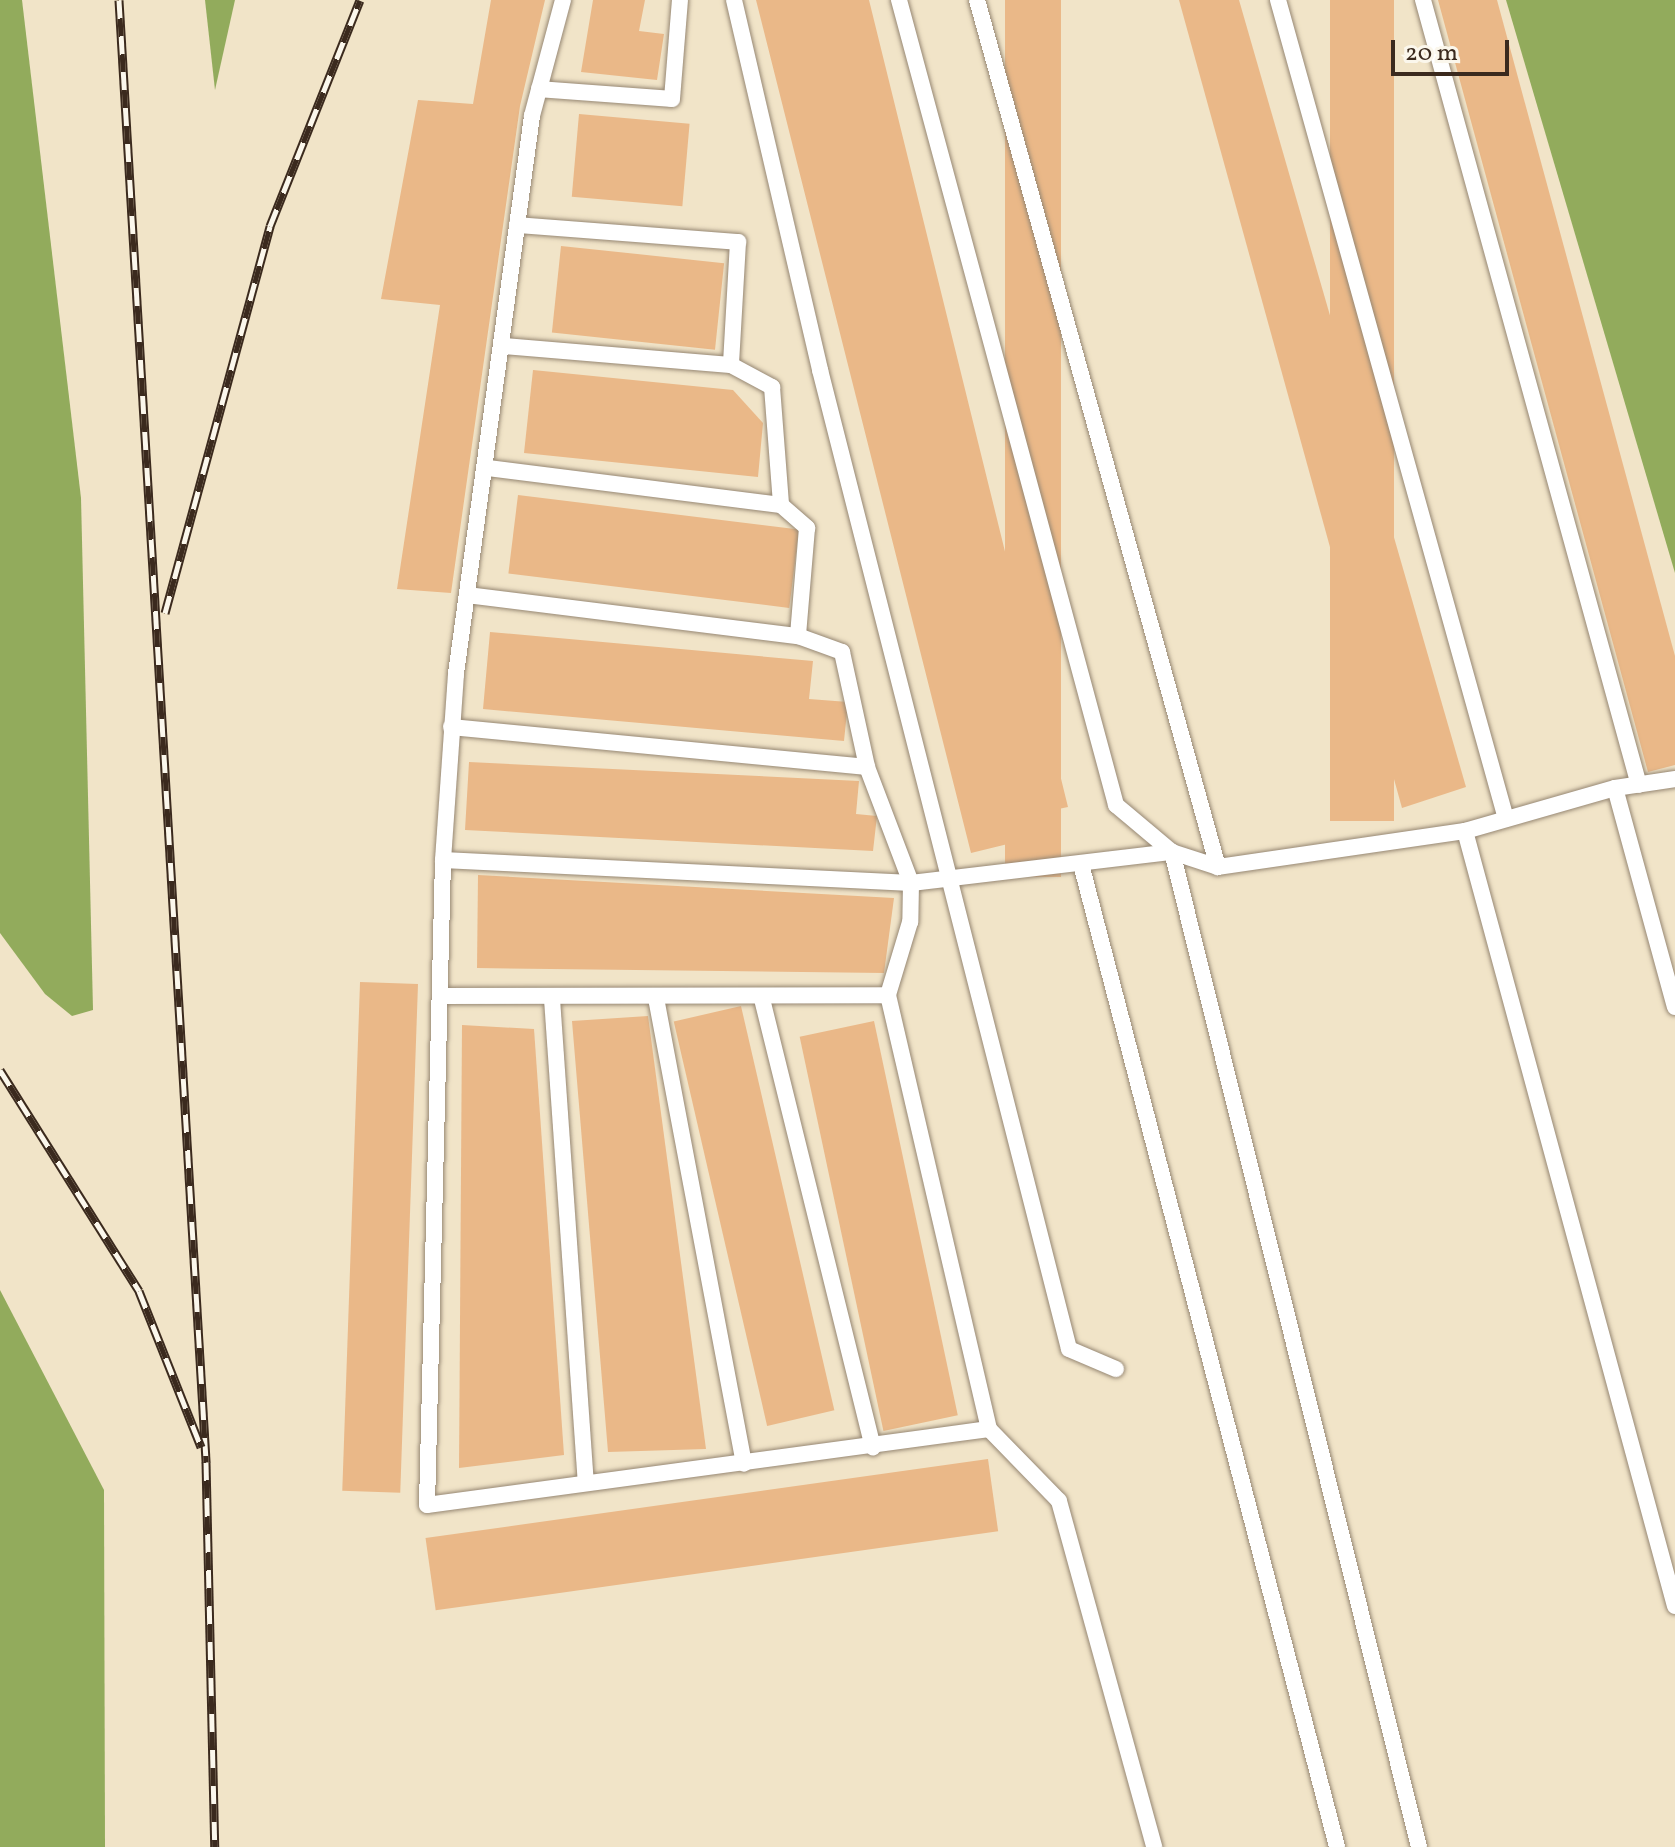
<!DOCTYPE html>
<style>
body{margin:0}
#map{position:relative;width:1675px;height:1847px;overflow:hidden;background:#f1e4c8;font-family:Vollkorn,serif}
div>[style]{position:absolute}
.forest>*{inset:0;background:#92ab5c}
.building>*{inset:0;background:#eab888;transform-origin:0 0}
.roads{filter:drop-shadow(0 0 2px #968773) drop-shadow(0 0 2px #968773)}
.lane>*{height:16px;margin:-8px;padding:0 8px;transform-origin:8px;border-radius:8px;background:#fff}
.rail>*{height:9px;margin-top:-4.5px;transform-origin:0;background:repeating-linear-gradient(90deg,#fbf7ec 0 18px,#3b2a1e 0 36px);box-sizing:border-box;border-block:2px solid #3b2a1e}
span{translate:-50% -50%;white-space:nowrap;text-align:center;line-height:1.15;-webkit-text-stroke:6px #fbf7ec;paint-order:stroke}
.scale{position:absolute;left:1391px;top:40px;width:118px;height:36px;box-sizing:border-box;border:4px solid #3b2a1e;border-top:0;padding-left:10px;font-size:24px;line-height:28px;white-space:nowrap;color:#3b2a1e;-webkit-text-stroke:6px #fbf7ec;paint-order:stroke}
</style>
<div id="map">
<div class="forest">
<i style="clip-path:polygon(0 0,22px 0,81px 498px,93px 1010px,72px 1016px,45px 994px,0 933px)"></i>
<i style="clip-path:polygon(205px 0,235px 0,215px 90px)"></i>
<i style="clip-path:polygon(1506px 0,1675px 0,1675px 573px)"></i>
<i style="clip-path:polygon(0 1290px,104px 1490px,105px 1847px,0 1847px)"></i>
</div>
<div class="building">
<i style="clip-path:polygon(491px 0,545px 0,520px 106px,451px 593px,397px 589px,440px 305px,381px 299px,418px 100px,473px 104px)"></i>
<i style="clip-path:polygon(593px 0,645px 0,639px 31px,664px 34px,657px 80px,581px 72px)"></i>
<i style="clip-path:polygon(756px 0,869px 0,1068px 807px,1010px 819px,1020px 841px,971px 853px)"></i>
<i style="left:1005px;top:0;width:56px;height:877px"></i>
<i style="clip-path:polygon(1179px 0,1239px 0,1466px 787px,1402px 808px)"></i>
<i style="left:1330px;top:0;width:64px;height:821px"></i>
<i style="clip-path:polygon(1438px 0,1497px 0,1675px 656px,1675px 765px,1648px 772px)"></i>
<i style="left:579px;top:114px;width:111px;height:83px;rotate:5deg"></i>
<i style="left:561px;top:246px;width:164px;height:87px;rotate:6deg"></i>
<i style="clip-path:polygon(533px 370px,733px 390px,763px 423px,758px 477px,524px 453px)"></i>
<i style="left:518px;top:495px;width:283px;height:79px;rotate:7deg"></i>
<i style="clip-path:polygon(490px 632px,813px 661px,809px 699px,848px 702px,844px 741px,483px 709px)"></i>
<i style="clip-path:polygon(469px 762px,859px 781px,856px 814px,877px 816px,873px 851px,465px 830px)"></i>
<i style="clip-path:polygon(478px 875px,894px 898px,884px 973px,477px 968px)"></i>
<i style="left:418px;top:984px;width:509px;height:58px;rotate:92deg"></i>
<i style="left:741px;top:1006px;width:415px;height:69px;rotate:77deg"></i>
<i style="clip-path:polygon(648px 1016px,706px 1449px,608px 1452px,572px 1021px)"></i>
<i style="left:874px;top:1021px;width:403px;height:76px;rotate:78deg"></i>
<i style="clip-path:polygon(462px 1025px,534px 1029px,564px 1455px,459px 1468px)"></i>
<i style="left:988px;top:1459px;width:73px;height:568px;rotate:82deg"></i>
</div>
<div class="roads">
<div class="lane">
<i style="left:563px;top:0;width:120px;rotate:105deg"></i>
<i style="left:532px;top:116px;width:563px;rotate:97.76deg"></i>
<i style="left:456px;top:674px;width:186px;rotate:94deg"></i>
<i style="left:443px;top:860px;width:645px;rotate:91.42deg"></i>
<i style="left:427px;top:1505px;width:567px;rotate:-7.7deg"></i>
<i style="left:989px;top:1429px;width:100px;rotate:45.8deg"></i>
<i style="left:1059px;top:1501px;width:359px;rotate:74.6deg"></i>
<i style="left:734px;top:0;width:380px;rotate:76.9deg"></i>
<i style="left:820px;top:370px;width:1010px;rotate:75.73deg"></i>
<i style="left:1069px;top:1349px;width:51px;rotate:23.1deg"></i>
<i style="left:899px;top:0;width:834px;rotate:74.91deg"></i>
<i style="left:1116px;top:805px;width:73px;rotate:40deg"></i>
<i style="left:1172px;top:852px;width:1025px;rotate:76.06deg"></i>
<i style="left:977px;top:0;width:900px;rotate:74.47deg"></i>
<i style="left:1278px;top:0;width:850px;rotate:74.44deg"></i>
<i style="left:1423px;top:0;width:814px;rotate:74.62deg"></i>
<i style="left:539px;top:89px;width:133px;rotate:4.3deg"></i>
<i style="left:672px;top:99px;width:99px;rotate:-85.4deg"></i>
<i style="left:517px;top:225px;width:222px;rotate:4.4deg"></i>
<i style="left:738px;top:242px;width:123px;rotate:93.3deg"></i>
<i style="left:731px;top:365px;width:47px;rotate:28.2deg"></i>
<i style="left:772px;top:387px;width:118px;rotate:85.6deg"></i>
<i style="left:781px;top:505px;width:35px;rotate:41deg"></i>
<i style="left:807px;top:528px;width:108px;rotate:94.8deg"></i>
<i style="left:798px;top:636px;width:47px;rotate:20deg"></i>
<i style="left:842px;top:652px;width:118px;rotate:77.7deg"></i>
<i style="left:867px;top:767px;width:124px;rotate:69.2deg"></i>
<i style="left:911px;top:883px;width:39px;rotate:91deg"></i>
<i style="left:910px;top:922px;width:76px;rotate:106.8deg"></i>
<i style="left:888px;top:995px;width:446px;rotate:76.9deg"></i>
<i style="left:503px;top:346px;width:229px;rotate:4.8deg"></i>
<i style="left:488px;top:468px;width:295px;rotate:7.2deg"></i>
<i style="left:467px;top:595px;width:334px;rotate:7.1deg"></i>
<i style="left:451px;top:727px;width:418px;rotate:5.5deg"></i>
<i style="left:1615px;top:788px;width:227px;rotate:74.7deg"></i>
<i style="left:1465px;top:831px;width:803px;rotate:74.84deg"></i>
<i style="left:443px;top:860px;width:469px;rotate:2.8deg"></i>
<i style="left:911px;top:883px;width:263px;rotate:-6.8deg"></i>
<i style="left:1172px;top:852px;width:48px;rotate:18.1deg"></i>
<i style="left:1218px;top:867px;width:250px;rotate:-8.3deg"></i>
<i style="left:1465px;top:831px;width:156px;rotate:-16deg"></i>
<i style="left:1615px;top:788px;width:61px;rotate:-8.5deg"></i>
<i style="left:1081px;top:864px;width:1016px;rotate:75.4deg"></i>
<i style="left:445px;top:996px;width:443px;rotate:-0.1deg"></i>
<i style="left:656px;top:998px;width:474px;rotate:79.3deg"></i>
<i style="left:552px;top:999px;width:485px;rotate:86deg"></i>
<i style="left:762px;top:999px;width:462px;rotate:76.1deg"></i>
</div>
</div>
<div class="rail">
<i style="left:119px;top:0;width:1465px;rotate:86.59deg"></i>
<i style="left:206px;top:1462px;width:385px;rotate:88.7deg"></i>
<i style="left:165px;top:613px;width:401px;rotate:-74.8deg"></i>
<i style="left:270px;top:226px;width:243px;rotate:-68.3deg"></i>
<i style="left:0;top:1070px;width:261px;rotate:57.8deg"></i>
<i style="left:139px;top:1291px;width:168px;rotate:68.3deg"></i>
</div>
<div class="scale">20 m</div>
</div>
